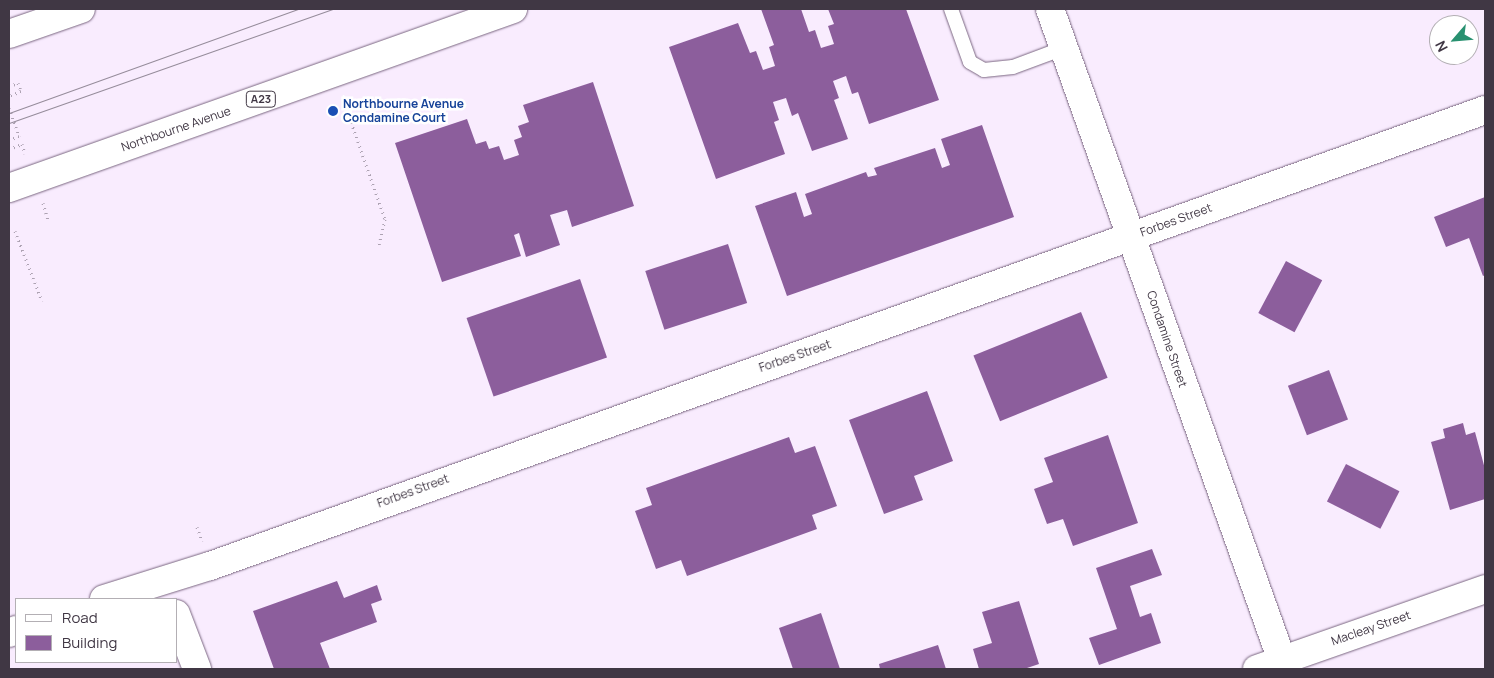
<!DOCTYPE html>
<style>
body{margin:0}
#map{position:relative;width:1494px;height:678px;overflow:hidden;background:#f9ecfe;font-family:Manrope,sans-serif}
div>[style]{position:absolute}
.building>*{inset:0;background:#8c5e9c;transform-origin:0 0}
.path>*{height:3px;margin-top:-1.5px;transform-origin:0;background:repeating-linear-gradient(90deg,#ada2b2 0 1px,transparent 0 5px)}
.roads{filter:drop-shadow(0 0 1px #7a6681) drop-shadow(0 0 1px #7a6681)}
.service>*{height:14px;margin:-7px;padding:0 7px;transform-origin:7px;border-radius:7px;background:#fff}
.minor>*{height:28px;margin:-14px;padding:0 14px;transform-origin:14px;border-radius:14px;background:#fff}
.trunk>*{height:28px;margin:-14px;padding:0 14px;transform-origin:14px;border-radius:14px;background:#fff}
.tram>*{height:1px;margin:-0.5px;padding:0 0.5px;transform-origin:0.5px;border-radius:0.5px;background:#968c9b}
.dots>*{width:14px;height:14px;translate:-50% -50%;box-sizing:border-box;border:2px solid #fff;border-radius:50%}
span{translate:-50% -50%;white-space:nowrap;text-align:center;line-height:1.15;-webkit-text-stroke:5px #fff;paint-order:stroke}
.shield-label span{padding:1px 4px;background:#fff;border:1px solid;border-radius:4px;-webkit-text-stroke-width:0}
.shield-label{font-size:11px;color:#403744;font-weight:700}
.transit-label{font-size:12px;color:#164399;font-weight:700}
.left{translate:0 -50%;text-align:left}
.street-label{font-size:12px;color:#403744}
.frame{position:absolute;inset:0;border:10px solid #403744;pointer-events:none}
.legend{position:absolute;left:15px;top:598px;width:162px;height:65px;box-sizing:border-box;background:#fff;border:1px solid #b3afb4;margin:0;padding:6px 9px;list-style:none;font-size:15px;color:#403744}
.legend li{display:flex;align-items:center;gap:10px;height:25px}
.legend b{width:25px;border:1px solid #b3afb4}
.north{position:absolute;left:1429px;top:15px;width:50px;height:50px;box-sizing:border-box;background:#fff;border:1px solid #b3afb4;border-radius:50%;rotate:243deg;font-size:14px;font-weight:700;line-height:20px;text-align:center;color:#403744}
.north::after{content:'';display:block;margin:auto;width:18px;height:22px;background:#289170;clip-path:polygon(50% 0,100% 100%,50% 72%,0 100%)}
</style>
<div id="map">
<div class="building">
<i style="clip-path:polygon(761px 9px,801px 9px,809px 32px,815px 30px,821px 48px,834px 44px,828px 26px,834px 24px,828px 9px,906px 9px,939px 100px,869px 124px,858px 92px,852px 94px,846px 76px,833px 81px,839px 98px,834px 100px,848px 139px,812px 151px,798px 113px,792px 116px,786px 98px,773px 102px,779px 120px,774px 122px,785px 154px,716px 179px,669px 47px,738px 23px,750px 53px,756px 51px,763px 70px,775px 66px,769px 47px,774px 45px)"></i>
<i style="clip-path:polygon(593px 82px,634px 206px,572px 227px,567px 210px,550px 215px,560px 245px,526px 257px,519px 233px,514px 235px,521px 256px,442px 282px,395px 143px,467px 119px,476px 144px,486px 141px,489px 149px,499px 146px,504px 160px,519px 155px,514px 140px,522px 137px,518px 126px,529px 122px,523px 105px)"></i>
<i style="clip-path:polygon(982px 125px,1014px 217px,787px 296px,755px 206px,796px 192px,804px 217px,812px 214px,805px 194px,866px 172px,868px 177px,877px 175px,874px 168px,935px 148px,942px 168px,950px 165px,941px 139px)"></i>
<i style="clip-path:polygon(1485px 197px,1485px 275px,1483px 276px,1469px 238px,1446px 247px,1434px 217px)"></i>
<i style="left:728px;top:244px;width:62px;height:87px;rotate:72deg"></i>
<i style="left:1286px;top:261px;width:41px;height:59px;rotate:28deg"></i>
<i style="left:580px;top:279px;width:83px;height:120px;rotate:71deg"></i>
<i style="left:1081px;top:312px;width:71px;height:116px;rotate:68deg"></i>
<i style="left:1329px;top:370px;width:53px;height:44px;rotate:69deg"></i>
<i style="clip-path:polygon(927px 391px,953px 461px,914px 476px,923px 500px,884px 514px,849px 420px)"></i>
<i style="clip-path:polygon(1463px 423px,1466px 435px,1475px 432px,1485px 469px,1485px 499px,1450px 510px,1431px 442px,1445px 438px,1443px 429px)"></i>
<i style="clip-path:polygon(1108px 435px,1138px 523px,1073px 546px,1063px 519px,1047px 524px,1034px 489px,1053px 482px,1044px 458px)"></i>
<i style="clip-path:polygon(789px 437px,795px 453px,815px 446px,837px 506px,812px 515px,817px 529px,687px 576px,681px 560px,656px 569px,635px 511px,652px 505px,646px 488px)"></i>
<i style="left:1346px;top:464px;width:60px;height:42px;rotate:27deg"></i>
<i style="clip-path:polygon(1152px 549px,1162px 575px,1130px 586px,1140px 617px,1151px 613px,1161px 643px,1099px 665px,1089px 638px,1117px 629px,1096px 568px)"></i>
<i style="clip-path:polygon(337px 581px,344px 598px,377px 585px,382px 600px,371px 604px,377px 622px,320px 643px,330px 669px,274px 669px,253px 611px)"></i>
<i style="clip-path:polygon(1019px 601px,1039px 664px,1024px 669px,979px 669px,973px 649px,992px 643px,982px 612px)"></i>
<i style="clip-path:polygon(821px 613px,840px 669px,793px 669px,779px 628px)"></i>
<i style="clip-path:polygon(938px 645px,946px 669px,880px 669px,879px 664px)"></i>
</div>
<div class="path">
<i style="left:9px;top:86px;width:9px;rotate:-18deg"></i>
<i style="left:18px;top:83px;width:9px;rotate:69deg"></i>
<i style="left:21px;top:91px;width:13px;rotate:157deg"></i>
<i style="left:9px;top:108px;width:30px;rotate:70deg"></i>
<i style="left:19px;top:136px;width:11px;rotate:158deg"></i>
<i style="left:348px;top:113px;width:112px;rotate:70.8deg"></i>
<i style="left:385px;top:219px;width:27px;rotate:103deg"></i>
<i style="left:9px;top:149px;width:14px;rotate:-21deg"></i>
<i style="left:22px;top:144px;width:10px;rotate:73deg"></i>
<i style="left:43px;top:203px;width:17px;rotate:73deg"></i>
<i style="left:15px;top:231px;width:75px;rotate:68.9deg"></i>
<i style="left:197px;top:527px;width:15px;rotate:70deg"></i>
</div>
<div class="roads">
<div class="service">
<i style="left:951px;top:9px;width:56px;rotate:70.3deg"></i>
<i style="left:970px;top:62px;width:16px;rotate:30deg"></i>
<i style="left:984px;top:70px;width:29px;rotate:-6deg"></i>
<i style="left:1013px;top:67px;width:54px;rotate:-20.4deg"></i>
</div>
<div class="minor">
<i style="left:1050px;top:9px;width:701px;rotate:70.4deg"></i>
<i style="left:104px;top:599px;width:111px;rotate:-17.3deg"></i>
<i style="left:210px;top:566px;width:1354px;rotate:-19.68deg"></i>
<i style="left:176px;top:614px;width:59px;rotate:69.1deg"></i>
<i style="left:9px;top:633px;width:8px;rotate:-23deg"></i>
<i style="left:1257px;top:669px;width:242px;rotate:-19.3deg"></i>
</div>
<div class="trunk">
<i style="left:9px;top:34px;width:76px;rotate:-19.1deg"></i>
<i style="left:9px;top:188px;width:535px;rotate:-19.55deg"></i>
</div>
</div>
<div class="tram">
<i style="left:9px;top:113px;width:307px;rotate:-19.8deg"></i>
<i style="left:9px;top:123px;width:343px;rotate:-19.4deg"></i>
</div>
<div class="dots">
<i style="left:333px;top:111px;background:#1a4fb4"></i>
</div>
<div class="shield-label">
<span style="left:261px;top:99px">A23</span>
</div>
<div class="transit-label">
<span class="left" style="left:343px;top:111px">Northbourne Avenue<br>Condamine Court</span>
</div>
<div class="street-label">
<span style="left:176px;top:129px;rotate:-19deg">Northbourne Avenue</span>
<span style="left:1176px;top:220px;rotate:-20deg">Forbes Street</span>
<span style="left:1167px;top:339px;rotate:71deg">Condamine Street</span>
<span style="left:795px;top:356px;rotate:-19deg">Forbes Street</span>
<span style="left:413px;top:491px;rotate:-20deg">Forbes Street</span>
<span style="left:1371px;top:628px;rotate:-19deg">Macleay Street</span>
</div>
<div class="frame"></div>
<ul class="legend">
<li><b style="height:6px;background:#fff"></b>Road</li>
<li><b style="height:14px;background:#8c5e9c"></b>Building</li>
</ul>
<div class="north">N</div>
</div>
